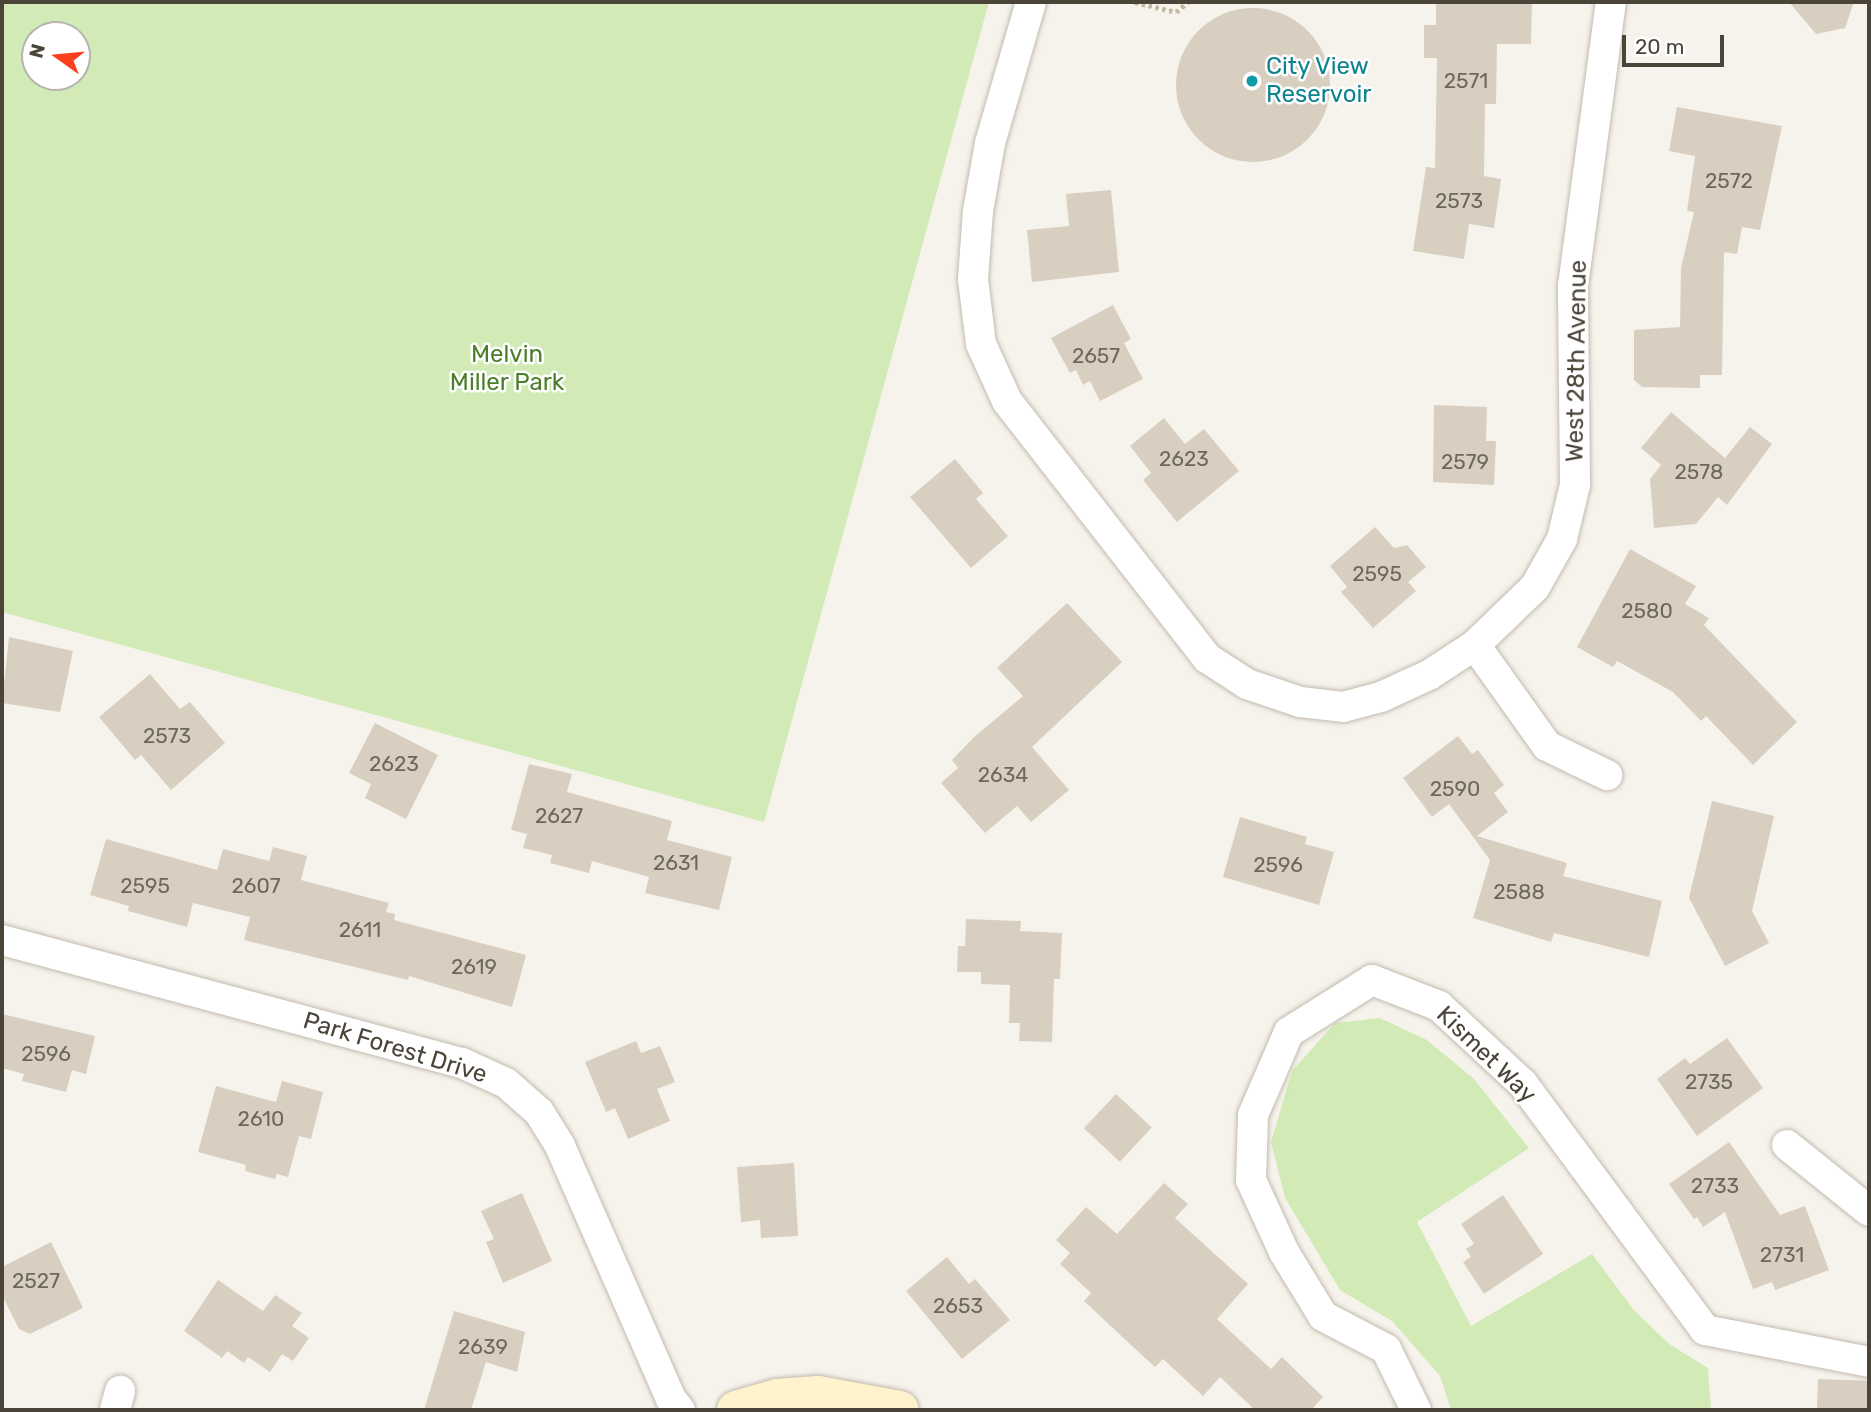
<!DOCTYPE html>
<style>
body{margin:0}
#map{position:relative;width:1871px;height:1412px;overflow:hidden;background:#f6f3ec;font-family:Rubik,sans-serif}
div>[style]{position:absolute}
.green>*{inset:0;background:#d2eab5}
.building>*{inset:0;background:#d8cfc1;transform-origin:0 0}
.round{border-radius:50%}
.path>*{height:4.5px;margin-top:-2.25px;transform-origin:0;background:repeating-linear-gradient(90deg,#c4b79f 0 3.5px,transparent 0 7px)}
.roads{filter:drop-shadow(0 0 2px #c2bbae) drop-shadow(0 0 2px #c2bbae)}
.street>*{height:30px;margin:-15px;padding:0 15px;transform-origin:15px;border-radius:15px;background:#fff}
.secondary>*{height:38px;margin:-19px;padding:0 19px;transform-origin:19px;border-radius:19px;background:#fff3cd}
.dots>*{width:19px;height:19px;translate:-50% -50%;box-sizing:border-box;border:4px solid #fff;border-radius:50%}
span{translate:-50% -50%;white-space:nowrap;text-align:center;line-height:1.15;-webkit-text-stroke:5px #fff;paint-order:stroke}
.number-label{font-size:21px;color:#6e675b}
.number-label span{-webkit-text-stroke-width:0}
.culture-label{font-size:24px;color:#0d838f}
.left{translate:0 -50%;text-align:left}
.park-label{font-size:24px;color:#4a7f2a}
.street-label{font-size:24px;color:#4b4439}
.frame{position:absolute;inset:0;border:4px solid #4b4439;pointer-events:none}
.north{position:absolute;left:21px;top:21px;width:70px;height:70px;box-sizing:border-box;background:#fff;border:2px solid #b7b4b0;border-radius:50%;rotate:285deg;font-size:19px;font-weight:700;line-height:28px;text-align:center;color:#4b4439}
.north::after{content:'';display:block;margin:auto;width:24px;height:32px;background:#fc3f1d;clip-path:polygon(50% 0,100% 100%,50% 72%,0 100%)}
.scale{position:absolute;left:1622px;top:35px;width:102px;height:32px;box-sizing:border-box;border:4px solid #4b4439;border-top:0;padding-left:9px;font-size:21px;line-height:24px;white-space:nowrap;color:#4b4439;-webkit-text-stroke:5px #fff;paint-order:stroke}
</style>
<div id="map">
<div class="green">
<i style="clip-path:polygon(evenodd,2px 2px,989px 2px,764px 822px,2px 612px,2px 2px,35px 35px,77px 35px,77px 77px,35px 77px,35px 35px)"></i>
<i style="clip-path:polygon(1380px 1018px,1427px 1040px,1474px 1079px,1529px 1148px,1417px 1222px,1471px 1326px,1592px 1254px,1633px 1309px,1669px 1344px,1708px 1368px,1711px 1410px,1451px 1410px,1440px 1376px,1392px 1321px,1340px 1290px,1285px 1198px,1271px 1142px,1292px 1071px,1335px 1023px)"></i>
</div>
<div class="building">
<i style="clip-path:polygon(1436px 2px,1532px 2px,1531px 44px,1497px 44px,1496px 104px,1485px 104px,1484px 176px,1501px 179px,1494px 228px,1469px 224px,1464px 259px,1413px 251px,1426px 167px,1435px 168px,1437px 58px,1424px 58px,1424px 25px,1436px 25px)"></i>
<i style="clip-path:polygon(1789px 2px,1854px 2px,1845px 28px,1816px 34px)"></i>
<i class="round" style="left:1176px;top:8px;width:154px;height:154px"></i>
<i style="clip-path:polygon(1677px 107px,1782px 126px,1760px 230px,1742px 227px,1737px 254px,1724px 252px,1722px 375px,1700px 375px,1700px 388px,1642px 387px,1634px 380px,1634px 330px,1680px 327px,1681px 268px,1694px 212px,1687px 211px,1695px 156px,1669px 151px)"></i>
<i style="clip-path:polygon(1111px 190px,1119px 272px,1032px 282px,1027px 230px,1069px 226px,1066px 194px)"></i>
<i style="clip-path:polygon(1113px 305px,1131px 339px,1124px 343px,1143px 379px,1100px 401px,1090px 381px,1083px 385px,1076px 370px,1070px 373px,1051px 338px)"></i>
<i style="clip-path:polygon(1434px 405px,1487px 407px,1486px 441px,1496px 441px,1494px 485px,1433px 482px)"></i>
<i style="clip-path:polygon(1671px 412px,1725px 458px,1750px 427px,1772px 444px,1727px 505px,1718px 497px,1696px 524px,1654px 528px,1650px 479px,1661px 465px,1641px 448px)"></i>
<i style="clip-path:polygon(1164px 418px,1185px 444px,1204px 429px,1239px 471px,1177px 522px,1143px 480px,1151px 473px,1130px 446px)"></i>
<i style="clip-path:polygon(955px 459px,983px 493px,976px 499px,1008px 536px,971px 568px,910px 497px)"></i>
<i style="clip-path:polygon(1375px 527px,1394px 548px,1407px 545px,1426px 567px,1408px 582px,1416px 591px,1373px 628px,1341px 592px,1347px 587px,1330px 566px)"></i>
<i style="clip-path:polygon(1630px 549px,1696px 586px,1685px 604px,1709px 618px,1704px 625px,1797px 722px,1753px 765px,1706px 716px,1701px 721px,1673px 692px,1617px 661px,1613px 667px,1577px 647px)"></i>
<i style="clip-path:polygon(1067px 603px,1122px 662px,1032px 747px,1069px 790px,1031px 822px,1017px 806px,985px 833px,941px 783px,958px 768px,952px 760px,973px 738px,1023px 696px,997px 668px)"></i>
<i style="clip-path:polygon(9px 637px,73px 651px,60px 712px,2px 703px)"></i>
<i style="clip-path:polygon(150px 674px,180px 709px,190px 702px,225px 743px,171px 790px,141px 755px,135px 760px,99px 717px)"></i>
<i style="clip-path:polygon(375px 723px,438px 755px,406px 819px,365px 798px,371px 784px,349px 773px)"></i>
<i style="clip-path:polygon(1458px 736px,1472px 754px,1478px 750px,1504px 785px,1494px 793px,1508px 812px,1477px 836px,1567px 863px,1563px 876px,1662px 901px,1649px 957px,1554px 933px,1551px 942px,1473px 918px,1490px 860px,1449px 804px,1432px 817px,1403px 778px)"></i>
<i style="clip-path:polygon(529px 764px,572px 774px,567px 792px,672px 821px,667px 840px,732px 857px,719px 910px,645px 893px,649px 877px,592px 861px,589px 873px,550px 863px,552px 855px,523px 848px,527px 834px,511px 830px)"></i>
<i style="clip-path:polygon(1712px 801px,1774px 816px,1752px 911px,1769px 943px,1725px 966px,1689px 898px)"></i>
<i style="clip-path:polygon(1240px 817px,1307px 837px,1305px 844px,1334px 852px,1319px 905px,1223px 877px)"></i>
<i style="clip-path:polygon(106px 839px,217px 870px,223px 849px,269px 861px,273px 847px,307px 856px,301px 880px,389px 903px,386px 912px,395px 914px,394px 920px,526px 955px,512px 1007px,409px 976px,408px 980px,244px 940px,250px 917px,193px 903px,187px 927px,128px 911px,129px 906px,90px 895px)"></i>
<i style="clip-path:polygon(966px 919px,1021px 921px,1020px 931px,1062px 933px,1060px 979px,1054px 979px,1052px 1042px,1019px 1041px,1020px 1023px,1009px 1023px,1010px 985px,981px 984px,981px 972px,957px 972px,958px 946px,965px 946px)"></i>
<i style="clip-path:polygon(2px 1014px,95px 1036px,86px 1074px,72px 1070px,66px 1092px,22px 1081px,24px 1074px,2px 1068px)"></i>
<i style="clip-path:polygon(1727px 1038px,1763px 1088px,1697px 1136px,1657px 1079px,1685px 1058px,1690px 1064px)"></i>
<i style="clip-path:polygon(636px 1041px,641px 1053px,660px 1046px,675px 1082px,657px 1089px,670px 1121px,628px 1139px,615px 1108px,606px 1112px,585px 1062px)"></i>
<i style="clip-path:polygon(282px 1081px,323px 1092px,311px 1139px,299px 1136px,288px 1177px,277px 1174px,275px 1179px,245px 1171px,246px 1165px,198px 1152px,216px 1086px,276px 1102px)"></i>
<i style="left:1116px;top:1094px;width:49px;height:47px;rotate:43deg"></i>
<i style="clip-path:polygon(1729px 1142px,1780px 1215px,1805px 1206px,1829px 1270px,1775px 1290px,1772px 1282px,1753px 1289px,1725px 1212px,1703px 1227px,1697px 1217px,1694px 1219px,1669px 1184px)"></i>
<i style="clip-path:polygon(794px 1163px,798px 1236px,761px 1238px,760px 1220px,741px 1222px,737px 1167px)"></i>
<i style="clip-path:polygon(1164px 1183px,1188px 1204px,1175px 1218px,1248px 1284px,1217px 1319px,1271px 1369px,1282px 1357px,1323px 1397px,1311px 1410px,1255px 1410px,1220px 1377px,1203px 1396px,1163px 1359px,1155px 1367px,1131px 1345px,1084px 1301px,1091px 1293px,1060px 1264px,1070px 1253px,1056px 1240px,1086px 1207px,1117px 1234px)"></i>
<i style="clip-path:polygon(522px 1193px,552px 1261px,503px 1283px,486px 1242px,494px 1239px,481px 1211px)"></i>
<i style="clip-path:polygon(1503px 1195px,1543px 1254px,1484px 1294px,1463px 1262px,1471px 1257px,1466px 1249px,1474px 1244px,1461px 1224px)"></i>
<i style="clip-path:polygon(51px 1242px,83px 1308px,30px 1334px,19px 1329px,2px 1295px,2px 1267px)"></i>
<i style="clip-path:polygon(947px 1257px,969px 1284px,975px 1279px,1010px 1320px,962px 1359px,906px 1291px)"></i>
<i style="clip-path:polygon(218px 1280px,263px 1311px,275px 1295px,302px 1313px,292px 1326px,309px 1338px,293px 1361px,282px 1354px,270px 1372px,248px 1357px,244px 1363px,227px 1351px,222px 1358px,184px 1331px)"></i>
<i style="clip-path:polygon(454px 1311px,525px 1332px,517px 1372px,486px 1362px,471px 1410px,424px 1410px)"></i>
<i style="left:1818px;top:1379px;width:51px;height:31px;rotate:2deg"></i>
</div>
<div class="path">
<i style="left:1135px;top:2px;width:42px;rotate:13.7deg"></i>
<i style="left:1176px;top:12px;width:16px;rotate:-40deg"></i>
</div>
<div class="roads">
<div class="street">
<i style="left:1031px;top:2px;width:147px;rotate:106.2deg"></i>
<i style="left:990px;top:143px;width:69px;rotate:100deg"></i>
<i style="left:978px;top:211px;width:68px;rotate:94.2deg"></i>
<i style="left:973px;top:279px;width:65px;rotate:83deg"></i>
<i style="left:981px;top:344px;width:63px;rotate:65.5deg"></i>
<i style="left:1007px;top:401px;width:326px;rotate:52.1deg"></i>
<i style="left:1207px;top:658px;width:48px;rotate:33deg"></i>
<i style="left:1247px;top:684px;width:56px;rotate:18.8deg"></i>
<i style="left:1300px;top:702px;width:43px;rotate:6.6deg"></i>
<i style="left:1343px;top:707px;width:39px;rotate:-15deg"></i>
<i style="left:1381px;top:697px;width:53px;rotate:-24.6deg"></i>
<i style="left:1429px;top:675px;width:55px;rotate:-33.1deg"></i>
<i style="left:1475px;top:645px;width:83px;rotate:-44deg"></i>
<i style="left:1535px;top:587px;width:55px;rotate:-60.6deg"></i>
<i style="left:1562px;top:539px;width:56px;rotate:-76.5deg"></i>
<i style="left:1575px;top:485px;width:199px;rotate:-90.6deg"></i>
<i style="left:1573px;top:286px;width:287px;rotate:-82.4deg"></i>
<i style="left:1475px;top:645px;width:124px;rotate:54.5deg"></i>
<i style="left:1547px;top:746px;width:67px;rotate:25.8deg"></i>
<i style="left:2px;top:940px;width:476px;rotate:15deg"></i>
<i style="left:462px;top:1063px;width:48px;rotate:24.4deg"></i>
<i style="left:506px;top:1083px;width:44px;rotate:41.3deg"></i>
<i style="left:539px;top:1112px;width:40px;rotate:58deg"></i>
<i style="left:560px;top:1146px;width:276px;rotate:66.3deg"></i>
<i style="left:671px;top:1399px;width:14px;rotate:51deg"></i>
<i style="left:1787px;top:1145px;width:105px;rotate:38.8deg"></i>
<i style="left:115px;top:1410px;width:20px;rotate:-75deg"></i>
<i style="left:1416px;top:1410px;width:68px;rotate:-116.2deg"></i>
<i style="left:1386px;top:1349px;width:71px;rotate:-152.4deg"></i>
<i style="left:1323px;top:1316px;width:75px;rotate:-121.4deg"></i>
<i style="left:1284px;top:1252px;width:79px;rotate:-114.6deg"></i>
<i style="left:1251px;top:1180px;width:65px;rotate:-88.2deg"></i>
<i style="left:1253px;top:1115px;width:90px;rotate:-66.6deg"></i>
<i style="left:1289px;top:1032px;width:98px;rotate:-32.1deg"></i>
<i style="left:1372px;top:980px;width:72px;rotate:21.2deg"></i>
<i style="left:1439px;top:1006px;width:115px;rotate:42.9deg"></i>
<i style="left:1523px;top:1084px;width:306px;rotate:53.5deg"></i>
<i style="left:1705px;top:1330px;width:167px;rotate:11deg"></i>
</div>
<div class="secondary">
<i style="left:736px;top:1410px;width:43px;rotate:-16.3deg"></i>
<i style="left:777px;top:1398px;width:41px;rotate:-4.2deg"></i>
<i style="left:818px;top:1395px;width:83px;rotate:10.4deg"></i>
</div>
</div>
<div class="dots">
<i style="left:1252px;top:81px;background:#0f9aa8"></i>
</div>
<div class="number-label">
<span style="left:1466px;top:81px">2571</span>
<span style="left:1729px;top:181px">2572</span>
<span style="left:1459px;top:201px">2573</span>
<span style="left:1096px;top:356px">2657</span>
<span style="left:1184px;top:459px">2623</span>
<span style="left:1465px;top:462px">2579</span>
<span style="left:1699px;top:472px">2578</span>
<span style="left:1377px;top:574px">2595</span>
<span style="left:1647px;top:611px">2580</span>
<span style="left:167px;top:736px">2573</span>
<span style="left:394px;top:764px">2623</span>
<span style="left:1003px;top:775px">2634</span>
<span style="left:1455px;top:789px">2590</span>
<span style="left:559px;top:816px">2627</span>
<span style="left:676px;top:863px">2631</span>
<span style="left:1278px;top:865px">2596</span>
<span style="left:145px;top:886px">2595</span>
<span style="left:256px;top:886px">2607</span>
<span style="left:1519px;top:892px">2588</span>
<span style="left:360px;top:930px">2611</span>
<span style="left:474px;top:967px">2619</span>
<span style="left:46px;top:1054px">2596</span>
<span style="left:1709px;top:1082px">2735</span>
<span style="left:261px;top:1119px">2610</span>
<span style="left:1715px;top:1186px">2733</span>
<span style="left:1782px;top:1255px">2731</span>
<span style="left:36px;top:1281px">2527</span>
<span style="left:958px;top:1306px">2653</span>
<span style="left:483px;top:1347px">2639</span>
</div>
<div class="culture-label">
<span class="left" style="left:1266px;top:81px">City View<br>Reservoir</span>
</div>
<div class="park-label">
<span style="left:507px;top:369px">Melvin<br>Miller Park</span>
</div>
<div class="street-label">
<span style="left:1577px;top:361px;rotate:-89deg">West 28th Avenue</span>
<span style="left:395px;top:1048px;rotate:17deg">Park Forest Drive</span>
<span style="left:1486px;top:1055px;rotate:44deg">Kismet Way</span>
</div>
<div class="frame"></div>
<div class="north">N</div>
<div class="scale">20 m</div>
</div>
